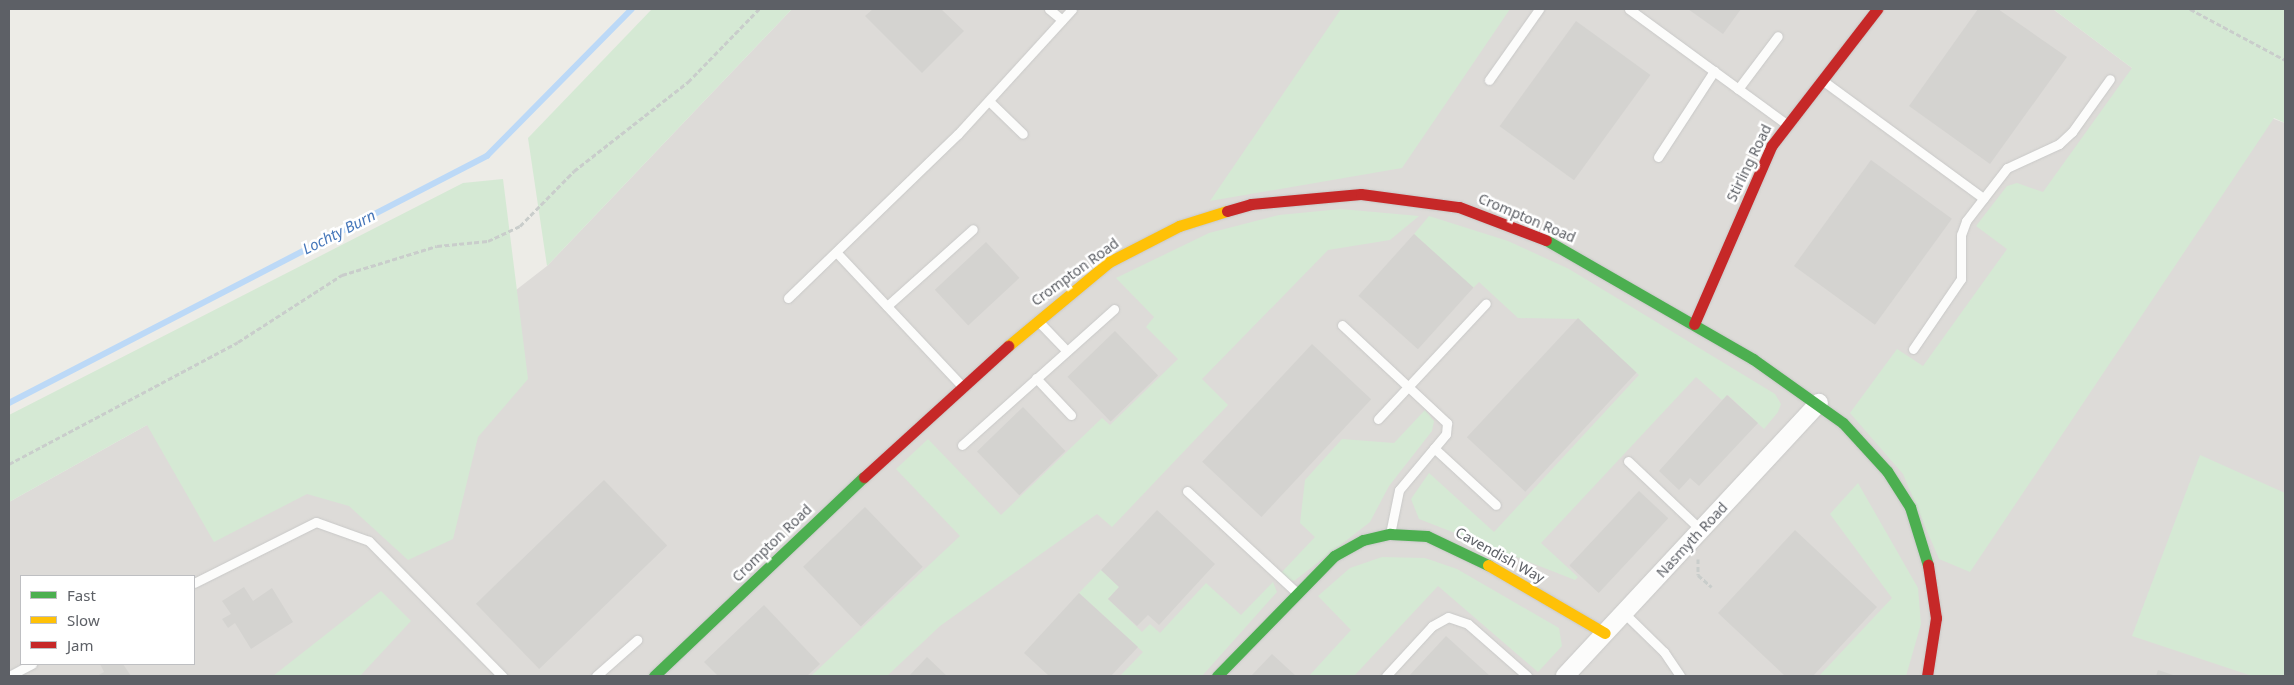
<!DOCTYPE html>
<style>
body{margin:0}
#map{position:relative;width:2294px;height:685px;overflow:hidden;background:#edece7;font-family:"Noto Sans",sans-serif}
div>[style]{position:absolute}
.industrial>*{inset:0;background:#dddbd8}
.green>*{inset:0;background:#d5e9d4}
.stream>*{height:5.5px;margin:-2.75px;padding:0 2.75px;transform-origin:2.75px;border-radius:2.75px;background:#bcd9f7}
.building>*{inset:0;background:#d4d3d0;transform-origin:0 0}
.path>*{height:3px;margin-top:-1.5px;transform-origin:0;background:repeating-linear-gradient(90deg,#c9cdcb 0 5px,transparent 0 7.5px)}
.roads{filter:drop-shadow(0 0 1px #c9c9c8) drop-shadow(0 0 1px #c9c9c8)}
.lane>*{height:9px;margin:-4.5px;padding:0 4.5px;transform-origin:4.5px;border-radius:4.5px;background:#fcfcfb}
.street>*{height:18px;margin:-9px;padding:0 9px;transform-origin:9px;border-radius:9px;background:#fcfcfb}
.fast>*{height:11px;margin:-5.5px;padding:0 5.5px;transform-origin:5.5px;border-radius:5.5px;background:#4caf50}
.slow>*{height:11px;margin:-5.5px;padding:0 5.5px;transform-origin:5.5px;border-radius:5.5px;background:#ffc107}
.jam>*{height:11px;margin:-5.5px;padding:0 5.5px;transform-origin:5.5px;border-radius:5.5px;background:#c62828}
span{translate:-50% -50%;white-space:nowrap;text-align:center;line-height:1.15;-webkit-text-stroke:5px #fff;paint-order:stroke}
.street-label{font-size:14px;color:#5d6066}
.water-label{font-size:15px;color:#4576b9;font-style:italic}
.frame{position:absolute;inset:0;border:10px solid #5d6066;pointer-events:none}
.legend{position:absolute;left:20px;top:575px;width:175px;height:90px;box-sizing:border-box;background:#fff;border:1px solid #bebfc2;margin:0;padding:6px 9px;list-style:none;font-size:15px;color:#5d6066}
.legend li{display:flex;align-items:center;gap:10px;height:25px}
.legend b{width:25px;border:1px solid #bebfc2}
</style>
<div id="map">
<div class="industrial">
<i style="clip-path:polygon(evenodd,792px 9px,2053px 9px,2132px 68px,2285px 123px,2285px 676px,9px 676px,9px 502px,147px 425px,364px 408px,547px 266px,792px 9px,21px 576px,194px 576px,194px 664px,21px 664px,21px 576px)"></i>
</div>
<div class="green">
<i style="clip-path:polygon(652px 9px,792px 9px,547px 266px,528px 138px)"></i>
<i style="clip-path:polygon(1341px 9px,1510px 9px,1402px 168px,1210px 201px)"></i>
<i style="clip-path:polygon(2053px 9px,2285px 9px,2285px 123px,2274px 118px,1970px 572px,1939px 559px,1903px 474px,1850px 413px,1897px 349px,1923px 366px,2007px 249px,1976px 226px,2007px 186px,2017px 183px,2043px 192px,2132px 68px)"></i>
<i style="clip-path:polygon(503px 179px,528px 379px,478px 437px,453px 539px,408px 560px,349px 506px,307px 494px,214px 542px,147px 425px,9px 502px,9px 415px,463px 183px)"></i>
<i style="clip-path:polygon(1341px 209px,1419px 216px,1390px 240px,1328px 250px,1202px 379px,1228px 405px,1112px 527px,1097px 514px,940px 626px,887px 676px,811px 676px,960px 536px,896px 469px,928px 439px,1001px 515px,1102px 418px,1110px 425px,1178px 359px,1146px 327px,1154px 317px,1116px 278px,1209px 233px,1279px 215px)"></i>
<i style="clip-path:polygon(1429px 216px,1508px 241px,1569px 269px,1775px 394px,1781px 404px,1778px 412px,1764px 429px,1728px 395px,1722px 400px,1696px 377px,1541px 543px,1578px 577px,1575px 580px,1419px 519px,1411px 499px,1429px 473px,1494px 532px,1639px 375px,1578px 319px,1518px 318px,1479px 282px,1473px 288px,1414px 234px)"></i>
<i style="clip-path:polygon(1425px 410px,1434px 421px,1432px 431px,1389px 486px,1370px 522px,1294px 581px,1288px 579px,1281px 573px,1315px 537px,1300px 523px,1305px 480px,1342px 439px,1394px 443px)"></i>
<i style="clip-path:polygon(2200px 455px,2285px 493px,2285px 676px,2252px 676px,2132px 636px)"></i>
<i style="clip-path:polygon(1858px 483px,1918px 588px,1921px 624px,1906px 676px,1819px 676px,1892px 598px,1830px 514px)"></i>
<i style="clip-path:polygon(1382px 557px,1425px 558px,1457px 569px,1559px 628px,1562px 646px,1538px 672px,1438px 586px,1354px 676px,1309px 676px,1351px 630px,1318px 596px,1350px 568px)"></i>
<i style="clip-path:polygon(1101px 570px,1119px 587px,1108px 599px,1142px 632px,1150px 624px,1160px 633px,1206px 583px,1241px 615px,1273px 582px,1277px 592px,1202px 676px,1120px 676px,1143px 652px,1079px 593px)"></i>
<i style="clip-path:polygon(381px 591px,411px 621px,360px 676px,273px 676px)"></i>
</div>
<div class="stream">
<i style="left:9px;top:403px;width:538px;rotate:-27.33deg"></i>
<i style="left:487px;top:156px;width:206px;rotate:-45.4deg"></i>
</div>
<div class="building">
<i style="clip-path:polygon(873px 9px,941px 9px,964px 31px,922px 73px,865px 16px)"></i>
<i style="clip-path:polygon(1688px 9px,1741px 9px,1723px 34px)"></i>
<i style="clip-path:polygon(1978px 9px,1998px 9px,2067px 57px,1990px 164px,1909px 106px)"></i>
<i style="left:1576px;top:21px;width:92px;height:130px;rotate:36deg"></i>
<i style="left:1871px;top:160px;width:100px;height:131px;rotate:36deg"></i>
<i style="left:1414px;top:234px;width:80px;height:83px;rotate:42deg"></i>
<i style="left:986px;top:242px;width:49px;height:70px;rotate:47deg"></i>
<i style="left:1578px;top:318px;width:80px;height:163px;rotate:43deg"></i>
<i style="left:1115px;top:331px;width:62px;height:66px;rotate:46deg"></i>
<i style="left:1312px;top:344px;width:81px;height:161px;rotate:43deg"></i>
<i style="clip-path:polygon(1727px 395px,1758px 423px,1699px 486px,1690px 478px,1679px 490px,1659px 471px)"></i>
<i style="left:1023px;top:407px;width:61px;height:64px;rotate:46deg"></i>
<i style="left:604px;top:480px;width:91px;height:178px;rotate:46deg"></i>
<i style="left:1639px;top:491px;width:40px;height:102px;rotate:43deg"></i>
<i style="left:865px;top:507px;width:83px;height:86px;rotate:46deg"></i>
<i style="clip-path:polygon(1157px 510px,1215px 564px,1159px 625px,1148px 615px,1137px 626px,1108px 599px,1119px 587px,1101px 570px)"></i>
<i style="clip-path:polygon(1795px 530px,1877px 607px,1813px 676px,1785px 676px,1718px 613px)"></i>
<i style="clip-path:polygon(244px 587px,253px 601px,272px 588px,293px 622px,251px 649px,235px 623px,228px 628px,222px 619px,231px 614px,222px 601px)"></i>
<i style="clip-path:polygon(1079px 593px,1138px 647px,1111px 676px,1049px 676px,1024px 653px)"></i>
<i style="clip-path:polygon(764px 605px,820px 664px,807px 676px,718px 676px,704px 662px)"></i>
<i style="clip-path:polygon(1446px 636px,1490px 676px,1409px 676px)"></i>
<i style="clip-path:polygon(1272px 654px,1296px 676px,1251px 676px)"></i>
<i style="clip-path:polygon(927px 657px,947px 676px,909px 676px)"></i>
<i style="clip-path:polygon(100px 664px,123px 664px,131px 676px,97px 676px,104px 672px)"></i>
<i style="clip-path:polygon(2158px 670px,2176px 676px,2156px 676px)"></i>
</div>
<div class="path">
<i style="left:2190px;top:9px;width:108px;rotate:28.2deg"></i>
<i style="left:9px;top:464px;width:259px;rotate:-28deg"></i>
<i style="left:238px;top:342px;width:124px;rotate:-32.8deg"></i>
<i style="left:342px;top:275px;width:99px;rotate:-17deg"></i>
<i style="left:437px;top:246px;width:51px;rotate:-5.6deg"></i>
<i style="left:488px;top:241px;width:35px;rotate:-25deg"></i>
<i style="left:520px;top:226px;width:77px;rotate:-45.5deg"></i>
<i style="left:574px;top:171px;width:145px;rotate:-38deg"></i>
<i style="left:688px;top:82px;width:102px;rotate:-45.8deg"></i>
<i style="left:1698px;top:559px;width:16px;rotate:90deg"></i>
<i style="left:1698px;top:575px;width:18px;rotate:41deg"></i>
</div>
<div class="roads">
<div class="lane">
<i style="left:1049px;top:9px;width:17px;rotate:40deg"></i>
<i style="left:1629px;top:9px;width:193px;rotate:36.2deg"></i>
<i style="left:1489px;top:80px;width:87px;rotate:-54.8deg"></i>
<i style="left:1822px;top:80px;width:200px;rotate:36.2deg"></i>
<i style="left:1738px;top:89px;width:66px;rotate:-53deg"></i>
<i style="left:989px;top:101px;width:47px;rotate:44.1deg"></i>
<i style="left:1658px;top:157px;width:103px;rotate:-56.9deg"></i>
<i style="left:837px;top:253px;width:181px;rotate:46.8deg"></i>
<i style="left:788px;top:298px;width:236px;rotate:-44deg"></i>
<i style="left:958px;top:134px;width:169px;rotate:-47.6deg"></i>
<i style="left:887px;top:306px;width:115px;rotate:-41.8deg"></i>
<i style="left:1039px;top:322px;width:40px;rotate:46deg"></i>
<i style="left:1342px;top:325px;width:144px;rotate:43deg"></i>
<i style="left:1447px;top:423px;width:11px;rotate:95deg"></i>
<i style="left:1446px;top:434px;width:73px;rotate:130deg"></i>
<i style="left:1399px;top:490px;width:45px;rotate:101.6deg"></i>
<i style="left:1913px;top:349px;width:85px;rotate:-55.6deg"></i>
<i style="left:1961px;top:279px;width:44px;rotate:-90deg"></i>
<i style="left:1961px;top:235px;width:15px;rotate:-70deg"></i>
<i style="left:1966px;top:221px;width:67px;rotate:-52.3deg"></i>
<i style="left:2007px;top:168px;width:57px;rotate:-24.8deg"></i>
<i style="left:2059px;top:144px;width:18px;rotate:-43deg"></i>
<i style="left:2072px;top:132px;width:65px;rotate:-54.4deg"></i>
<i style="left:1036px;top:378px;width:51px;rotate:46.6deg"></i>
<i style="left:1378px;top:419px;width:158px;rotate:-47deg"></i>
<i style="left:962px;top:445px;width:204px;rotate:-41.8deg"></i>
<i style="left:1434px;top:448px;width:84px;rotate:42.6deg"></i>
<i style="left:1628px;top:461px;width:100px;rotate:43.4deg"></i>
<i style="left:1187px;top:491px;width:149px;rotate:42.8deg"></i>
<i style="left:194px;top:583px;width:136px;rotate:-26.6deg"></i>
<i style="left:316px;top:522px;width:56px;rotate:19.7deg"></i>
<i style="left:369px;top:541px;width:190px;rotate:45.4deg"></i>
<i style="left:1624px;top:613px;width:56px;rotate:44.3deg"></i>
<i style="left:1664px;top:652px;width:29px;rotate:56deg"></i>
<i style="left:9px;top:676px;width:26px;rotate:-28deg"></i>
<i style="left:596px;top:676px;width:55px;rotate:-41.3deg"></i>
<i style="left:1386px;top:676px;width:68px;rotate:-47.4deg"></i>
<i style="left:1432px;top:626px;width:18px;rotate:-29deg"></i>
<i style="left:1448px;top:617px;width:21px;rotate:19deg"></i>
<i style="left:1468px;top:624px;width:79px;rotate:41.4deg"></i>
</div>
<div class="street">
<i style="left:1565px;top:676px;width:373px;rotate:-47.1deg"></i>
</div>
<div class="fast">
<i style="left:1546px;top:240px;width:239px;rotate:29.9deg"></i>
<i style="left:1753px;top:359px;width:110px;rotate:35.4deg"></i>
<i style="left:1843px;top:423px;width:65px;rotate:47.5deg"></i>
<i style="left:1887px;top:471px;width:43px;rotate:57.4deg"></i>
<i style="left:1910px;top:507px;width:61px;rotate:72.8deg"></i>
<i style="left:654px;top:676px;width:289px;rotate:-43.5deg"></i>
<i style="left:1217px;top:676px;width:168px;rotate:-45.7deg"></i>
<i style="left:1334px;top:556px;width:33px;rotate:-29deg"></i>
<i style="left:1363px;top:540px;width:28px;rotate:-13deg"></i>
<i style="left:1390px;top:534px;width:37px;rotate:3deg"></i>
<i style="left:1427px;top:536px;width:68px;rotate:25.4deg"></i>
</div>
<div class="slow">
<i style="left:1008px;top:346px;width:131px;rotate:-39.7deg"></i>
<i style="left:1109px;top:262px;width:79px;rotate:-27.2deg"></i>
<i style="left:1179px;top:226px;width:50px;rotate:-17.4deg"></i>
<i style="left:1488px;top:565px;width:135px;rotate:30.2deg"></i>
</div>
<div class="jam">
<i style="left:1227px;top:211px;width:25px;rotate:-16deg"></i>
<i style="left:1251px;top:204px;width:110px;rotate:-5.2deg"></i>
<i style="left:1361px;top:194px;width:99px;rotate:7.6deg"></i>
<i style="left:1459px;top:207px;width:93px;rotate:20.8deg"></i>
<i style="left:1694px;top:324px;width:195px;rotate:-66.5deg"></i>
<i style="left:1772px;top:145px;width:172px;rotate:-52.3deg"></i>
<i style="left:864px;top:477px;width:195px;rotate:-42.3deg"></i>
<i style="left:1927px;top:676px;width:59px;rotate:-81.2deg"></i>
<i style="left:1936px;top:618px;width:54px;rotate:-98.6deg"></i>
</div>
</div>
<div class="street-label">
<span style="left:1749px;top:163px;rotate:-64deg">Stirling Road</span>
<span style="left:1527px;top:218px;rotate:23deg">Crompton Road</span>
<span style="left:1075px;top:272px;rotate:-36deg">Crompton Road</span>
<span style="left:1692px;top:540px;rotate:-47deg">Nasmyth Road</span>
<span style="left:772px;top:543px;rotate:-44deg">Crompton Road</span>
<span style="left:1500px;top:555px;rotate:29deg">Cavendish Way</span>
</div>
<div class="water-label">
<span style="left:339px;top:232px;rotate:-27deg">Lochty Burn</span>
</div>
<div class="frame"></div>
<ul class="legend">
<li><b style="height:6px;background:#4caf50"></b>Fast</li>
<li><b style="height:6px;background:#ffc107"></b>Slow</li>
<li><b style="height:6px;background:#c62828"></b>Jam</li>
</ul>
</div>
